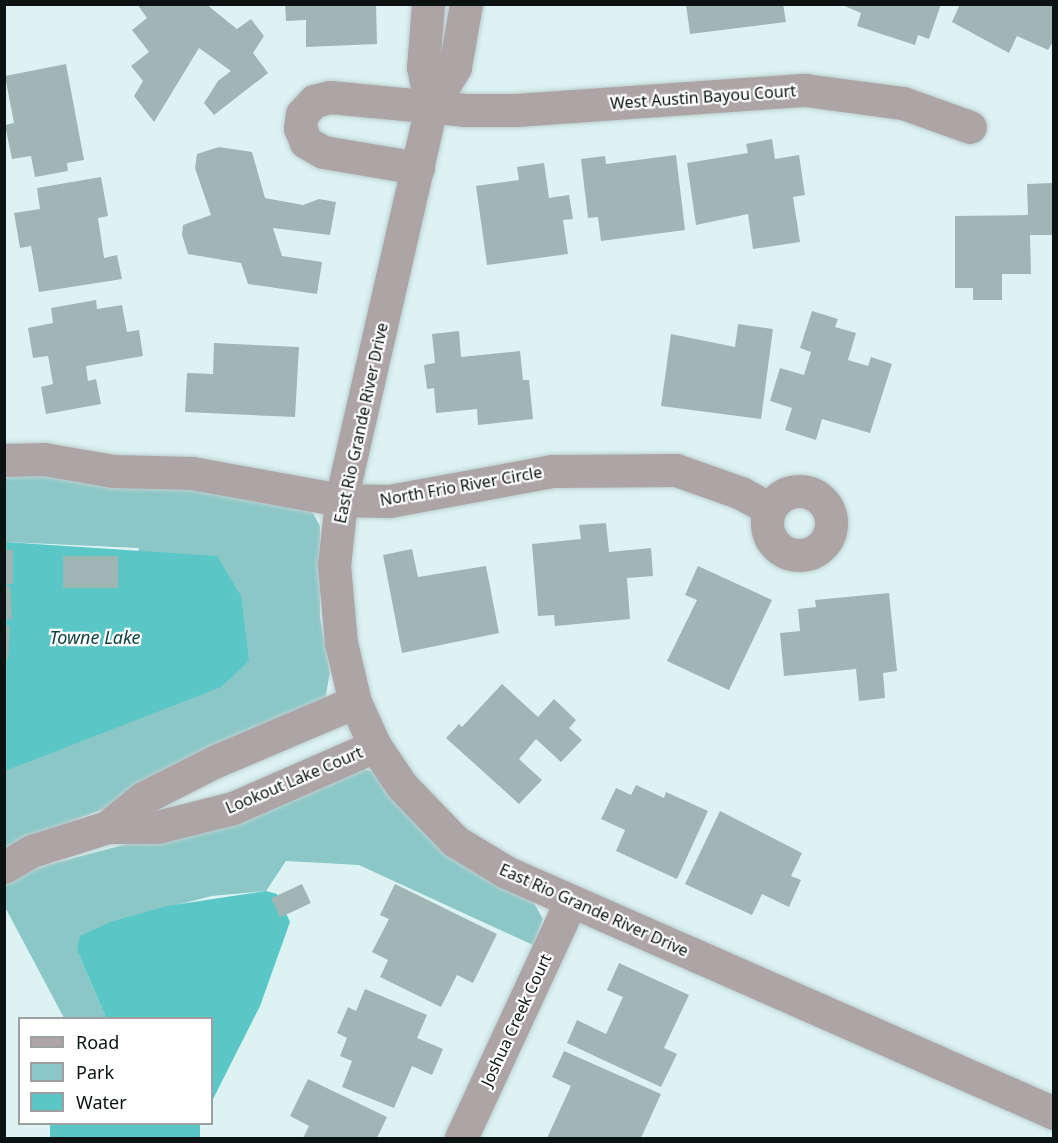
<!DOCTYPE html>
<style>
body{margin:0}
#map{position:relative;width:1058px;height:1143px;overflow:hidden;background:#ddf3f3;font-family:"Noto Sans",sans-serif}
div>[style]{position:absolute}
.green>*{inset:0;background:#8bc7c7}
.water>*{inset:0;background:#5ac6c6;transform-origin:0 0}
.building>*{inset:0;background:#a0b6b5;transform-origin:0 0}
.roads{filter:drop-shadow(0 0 2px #bbcfcf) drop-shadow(0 0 2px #bbcfcf)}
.minor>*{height:33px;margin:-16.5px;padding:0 16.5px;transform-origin:16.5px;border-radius:16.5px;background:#ada4a6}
.minor>.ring{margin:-16.5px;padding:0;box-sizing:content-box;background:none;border:33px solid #ada4a6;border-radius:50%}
span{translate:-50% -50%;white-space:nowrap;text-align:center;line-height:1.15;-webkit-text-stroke:4.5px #fff;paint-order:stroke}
.street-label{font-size:16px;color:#0b1212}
.water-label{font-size:18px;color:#104242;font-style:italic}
.frame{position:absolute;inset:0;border:6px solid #0b1212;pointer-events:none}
.legend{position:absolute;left:18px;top:1017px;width:195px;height:108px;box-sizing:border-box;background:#fff;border:2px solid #9da0a0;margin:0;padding:8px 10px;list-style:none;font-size:18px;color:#0b1212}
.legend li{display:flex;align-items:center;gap:12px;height:30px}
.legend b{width:30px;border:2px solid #9da0a0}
</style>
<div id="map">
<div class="green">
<i style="clip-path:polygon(5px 473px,190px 484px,309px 506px,320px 526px,320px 617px,330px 672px,325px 700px,119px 803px,5px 847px,5px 771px,88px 736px,139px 548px,5px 542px)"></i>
<i style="clip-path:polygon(357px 768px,372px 771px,531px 898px,543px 919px,533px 945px,359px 865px,286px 861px,266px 891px,212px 896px,113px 921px,77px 950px,106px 1018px,64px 1018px,5px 907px,4px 882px,47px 865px,253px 811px)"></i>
</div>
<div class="water">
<i style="clip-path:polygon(5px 542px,217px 556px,241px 596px,249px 661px,221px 687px,5px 771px)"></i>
<i style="clip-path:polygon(266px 891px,277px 894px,290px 922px,260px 1006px,212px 1101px,212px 1018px,106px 1018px,77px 950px,80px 936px,113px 921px,167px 906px)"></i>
<i style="left:50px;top:1124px;width:150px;height:20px"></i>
</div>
<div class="building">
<i style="clip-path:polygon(137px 4px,206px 4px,237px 29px,251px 19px,264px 36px,253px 53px,268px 73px,214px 115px,204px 103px,218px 81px,231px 71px,199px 48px,154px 122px,134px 96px,143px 81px,131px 66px,149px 52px,132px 30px,147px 18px)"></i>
<i style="clip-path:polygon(285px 4px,376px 4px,377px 44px,306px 47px,306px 20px,286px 21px)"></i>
<i style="clip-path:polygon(686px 4px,783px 4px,786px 22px,690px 34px)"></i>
<i style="clip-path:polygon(840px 4px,941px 4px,929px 39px,918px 35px,915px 45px,857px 26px,861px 13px)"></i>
<i style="clip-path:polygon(960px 4px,1054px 4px,1054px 40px,1048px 50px,1017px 36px,1009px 53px,952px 22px)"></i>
<i style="clip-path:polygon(66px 64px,84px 160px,67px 163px,68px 171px,35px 177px,31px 156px,12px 159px,5px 125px,14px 123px,5px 76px)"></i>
<i style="clip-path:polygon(772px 139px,775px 159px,799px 155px,805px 195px,793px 197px,800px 242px,753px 249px,748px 214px,696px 225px,687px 163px,748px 153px,746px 144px)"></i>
<i style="clip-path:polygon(219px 147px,252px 152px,265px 198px,303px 205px,319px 199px,336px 202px,330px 235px,273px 228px,282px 256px,322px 262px,317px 294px,248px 284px,241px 263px,188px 254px,182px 235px,183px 225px,211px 215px,195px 168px,197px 154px)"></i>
<i style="clip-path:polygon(676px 155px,685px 230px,601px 241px,598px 217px,588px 218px,581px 159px,605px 156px,606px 164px)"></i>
<i style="clip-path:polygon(544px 163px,549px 198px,569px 195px,573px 219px,563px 220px,568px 254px,487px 265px,476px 186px,519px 180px,517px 167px)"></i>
<i style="clip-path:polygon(101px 177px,108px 216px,98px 218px,104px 258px,117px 255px,122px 279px,39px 292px,31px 246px,20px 248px,14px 213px,40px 209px,37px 188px)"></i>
<i style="clip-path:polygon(1053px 183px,1054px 235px,1030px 235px,1031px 274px,1002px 274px,1002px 300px,973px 300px,973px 288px,955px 288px,955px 216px,1028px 215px,1027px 184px)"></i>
<i style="clip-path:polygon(96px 300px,97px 309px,122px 305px,127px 332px,139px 330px,143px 356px,86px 366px,88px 381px,96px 379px,101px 404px,46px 414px,41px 387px,53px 384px,48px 356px,33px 358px,28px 328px,53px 323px,51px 308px)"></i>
<i style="clip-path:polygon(812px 311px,838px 319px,835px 327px,856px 333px,848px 360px,868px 366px,871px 357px,892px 364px,870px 433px,822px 419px,816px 440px,785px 430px,792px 408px,770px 401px,780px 368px,804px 375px,811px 352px,800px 348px)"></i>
<i style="clip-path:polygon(738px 324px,773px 329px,761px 419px,661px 406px,671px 334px,735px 347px)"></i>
<i style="clip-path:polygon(459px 331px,461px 357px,520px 351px,523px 380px,529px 380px,533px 419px,478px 425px,477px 409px,436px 413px,434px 388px,427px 389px,424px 365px,435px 363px,432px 334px)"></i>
<i style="clip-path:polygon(214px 343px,299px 347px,295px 417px,185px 412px,187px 373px,213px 374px)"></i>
<i style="clip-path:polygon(606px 523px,609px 552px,651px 548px,653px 576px,627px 578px,630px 619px,555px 626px,554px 615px,538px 616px,532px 544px,581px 539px,579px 525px)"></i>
<i style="clip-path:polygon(412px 549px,418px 577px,486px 566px,499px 633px,402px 653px,383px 555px)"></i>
<i style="left:4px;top:550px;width:9px;height:34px"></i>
<i style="left:63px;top:556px;width:55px;height:32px"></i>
<i style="clip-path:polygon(698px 566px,772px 600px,729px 690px,667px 661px,697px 600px,685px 595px)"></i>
<i style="clip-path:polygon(4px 586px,10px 586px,12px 619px,4px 620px)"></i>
<i style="clip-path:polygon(889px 593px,897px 671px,883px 673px,885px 698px,859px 701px,856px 669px,784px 676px,780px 633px,800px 631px,798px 609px,816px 607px,815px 600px)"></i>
<i style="clip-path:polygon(4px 626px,10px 626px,8px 659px,4px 658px)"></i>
<i style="clip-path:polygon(502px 684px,538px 717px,554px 699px,576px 720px,569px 728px,582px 740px,561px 762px,536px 739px,519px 759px,542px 780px,519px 804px,446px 738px,459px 724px,462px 727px)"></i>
<i style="clip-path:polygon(636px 785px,664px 798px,666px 792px,708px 811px,677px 879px,616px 851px,625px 830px,601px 819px,616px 788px,631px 795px)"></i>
<i style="clip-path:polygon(720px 811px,802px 853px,791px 876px,801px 880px,789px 907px,762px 894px,752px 915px,685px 884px)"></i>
<i style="left:302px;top:884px;width:21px;height:34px;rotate:65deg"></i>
<i style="clip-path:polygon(395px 884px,497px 934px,473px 983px,457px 975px,441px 1007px,380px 977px,388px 960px,372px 952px,389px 919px,380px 915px)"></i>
<i style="clip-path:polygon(619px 963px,689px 995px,664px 1048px,677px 1054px,661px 1087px,567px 1043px,577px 1020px,606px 1034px,623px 997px,607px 990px)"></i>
<i style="clip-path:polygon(365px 989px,427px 1015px,417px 1038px,443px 1049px,432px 1075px,412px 1066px,394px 1108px,342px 1087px,352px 1061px,340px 1056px,347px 1038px,337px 1033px,348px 1007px,356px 1011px)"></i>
<i style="clip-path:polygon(564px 1051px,661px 1094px,641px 1138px,547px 1138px,571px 1086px,552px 1077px)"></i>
<i style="clip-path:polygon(308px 1079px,387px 1117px,377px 1138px,303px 1138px,309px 1126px,290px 1116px)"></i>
</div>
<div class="roads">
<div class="minor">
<i style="left:428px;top:4px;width:63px;rotate:94.5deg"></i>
<i style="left:423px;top:67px;width:41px;rotate:78.7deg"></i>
<i style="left:466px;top:4px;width:64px;rotate:99.9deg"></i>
<i style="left:455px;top:67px;width:47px;rotate:121deg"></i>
<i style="left:431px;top:107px;width:403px;rotate:102.9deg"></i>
<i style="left:341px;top:500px;width:65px;rotate:96.1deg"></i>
<i style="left:334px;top:565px;width:78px;rotate:84.9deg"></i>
<i style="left:341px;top:643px;width:61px;rotate:76.7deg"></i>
<i style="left:355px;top:702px;width:48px;rotate:65.6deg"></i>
<i style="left:375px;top:746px;width:48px;rotate:56deg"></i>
<i style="left:402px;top:786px;width:76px;rotate:46.1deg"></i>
<i style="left:455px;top:841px;width:60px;rotate:31.3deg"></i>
<i style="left:506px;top:872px;width:599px;rotate:23.74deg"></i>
<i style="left:418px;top:168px;width:96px;rotate:-170.4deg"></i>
<i style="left:323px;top:152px;width:20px;rotate:-150deg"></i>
<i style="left:306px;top:142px;width:15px;rotate:-113deg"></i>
<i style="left:300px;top:128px;width:14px;rotate:-82deg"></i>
<i style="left:302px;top:114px;width:18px;rotate:-47deg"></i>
<i style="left:314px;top:101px;width:16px;rotate:-14deg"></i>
<i style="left:330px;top:97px;width:135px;rotate:5.5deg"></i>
<i style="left:464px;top:110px;width:52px"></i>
<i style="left:516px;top:110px;width:290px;rotate:-4deg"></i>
<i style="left:805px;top:90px;width:99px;rotate:7.6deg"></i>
<i style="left:903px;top:103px;width:71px;rotate:19.7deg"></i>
<i style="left:4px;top:460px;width:40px;rotate:-1.4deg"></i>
<i style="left:44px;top:459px;width:70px;rotate:9.9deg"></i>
<i style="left:113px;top:471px;width:79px;rotate:1.5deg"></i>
<i style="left:192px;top:473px;width:151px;rotate:10.3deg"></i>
<i style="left:341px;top:500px;width:48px;rotate:1.2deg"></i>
<i style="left:389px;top:501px;width:166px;rotate:-10.4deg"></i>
<i style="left:552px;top:471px;width:124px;rotate:-0.5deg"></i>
<i style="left:676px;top:470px;width:69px;rotate:19.5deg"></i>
<i style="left:741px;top:493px;width:33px;rotate:29deg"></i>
<i class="ring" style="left:767px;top:491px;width:31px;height:31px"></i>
<i style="left:107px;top:827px;width:46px;rotate:-38.9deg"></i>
<i style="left:143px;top:798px;width:82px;rotate:-26.9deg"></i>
<i style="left:216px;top:761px;width:151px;rotate:-23deg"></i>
<i style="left:4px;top:867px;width:32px;rotate:-30deg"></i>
<i style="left:32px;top:851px;width:79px;rotate:-17.7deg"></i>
<i style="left:107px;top:827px;width:50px"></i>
<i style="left:157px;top:827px;width:78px;rotate:-14deg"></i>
<i style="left:233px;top:808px;width:155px;rotate:-23.6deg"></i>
<i style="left:461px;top:1138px;width:261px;rotate:-65.1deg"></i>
</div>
</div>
<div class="street-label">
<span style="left:703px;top:97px;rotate:-4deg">West Austin Bayou Court</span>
<span style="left:361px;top:423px;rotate:-78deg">East Rio Grande River Drive</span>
<span style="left:461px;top:486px;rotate:-10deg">North Frio River Circle</span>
<span style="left:294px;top:780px;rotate:-23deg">Lookout Lake Court</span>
<span style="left:594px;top:910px;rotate:24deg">East Rio Grande River Drive</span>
<span style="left:516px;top:1020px;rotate:-65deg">Joshua Creek Court</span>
</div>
<div class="water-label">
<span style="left:95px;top:637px">Towne Lake</span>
</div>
<div class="frame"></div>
<ul class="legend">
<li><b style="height:8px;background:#ada4a6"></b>Road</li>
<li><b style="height:16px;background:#8bc7c7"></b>Park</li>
<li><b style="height:16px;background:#5ac6c6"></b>Water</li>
</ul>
</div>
